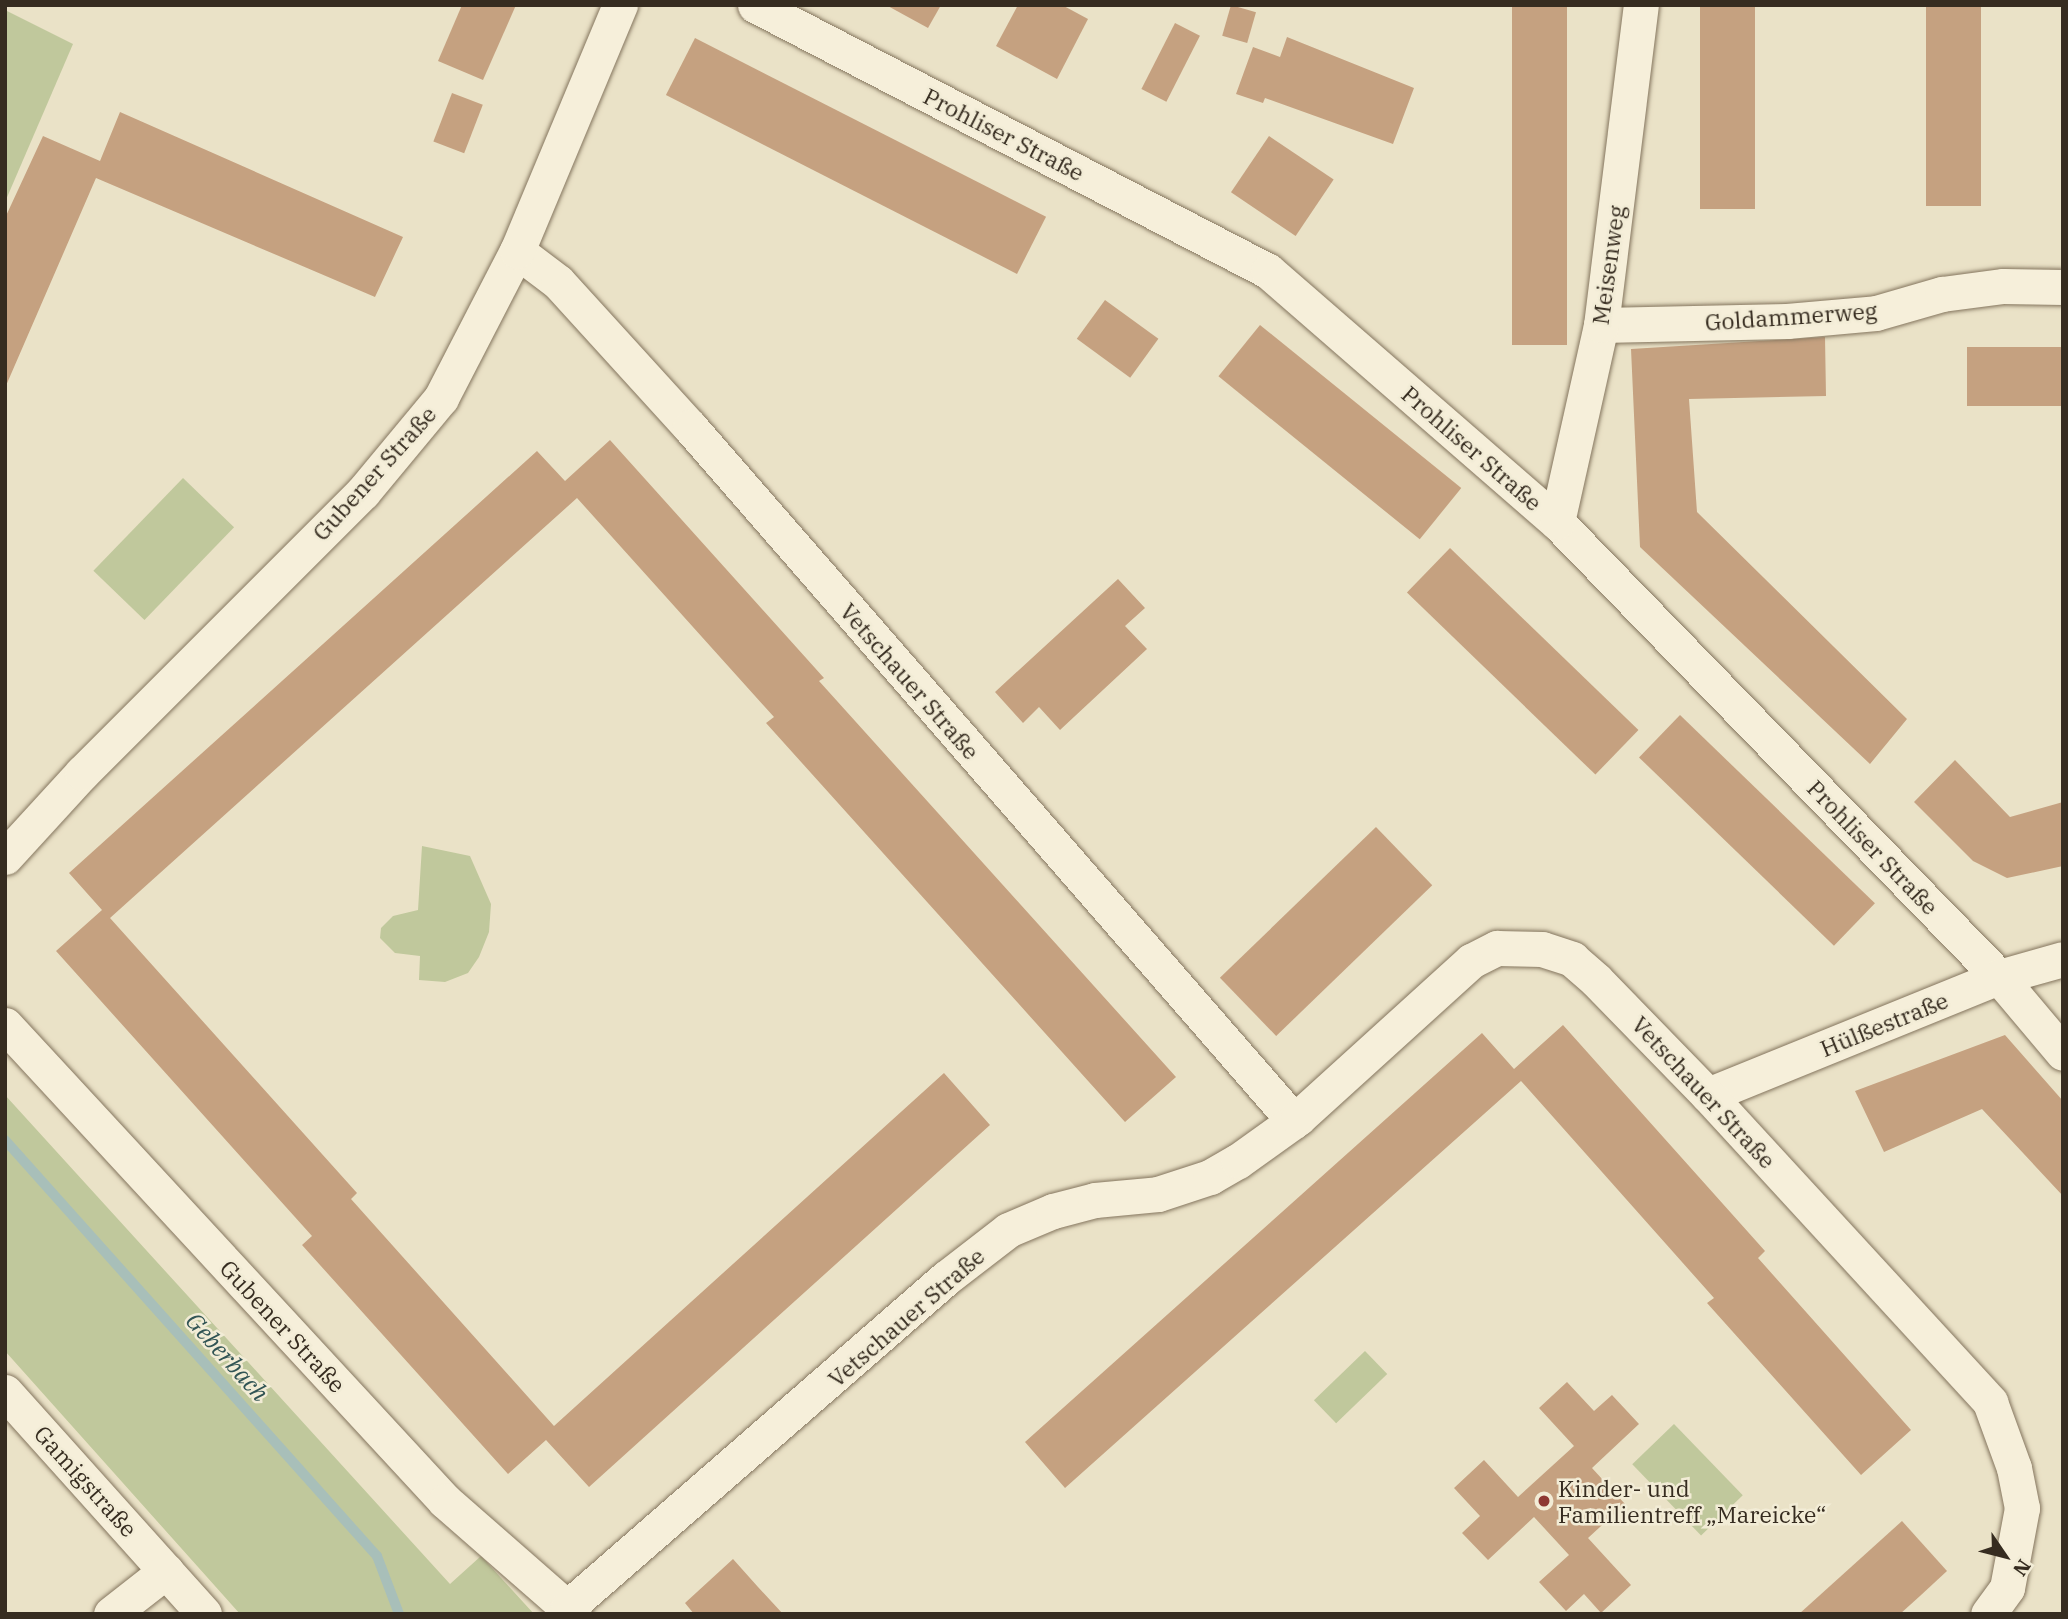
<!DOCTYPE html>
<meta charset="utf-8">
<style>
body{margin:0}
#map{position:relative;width:2068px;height:1619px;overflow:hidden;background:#eae2c7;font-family:"IBM Plex Serif",serif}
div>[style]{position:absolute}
.green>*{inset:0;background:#c0c89c;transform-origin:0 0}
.stream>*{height:10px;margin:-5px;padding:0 5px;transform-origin:5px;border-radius:5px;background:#a8bfb9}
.building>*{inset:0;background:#c5a180;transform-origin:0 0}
.roads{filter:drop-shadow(0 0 2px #84755e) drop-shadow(0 0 2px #84755e)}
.minor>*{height:35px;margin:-17.5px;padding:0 17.5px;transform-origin:17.5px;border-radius:17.5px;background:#f6efda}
.dots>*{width:19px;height:19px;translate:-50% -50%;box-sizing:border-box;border:4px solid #f2ecd6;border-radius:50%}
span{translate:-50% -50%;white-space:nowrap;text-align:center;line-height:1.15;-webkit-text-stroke:5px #f2ecd6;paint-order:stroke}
.street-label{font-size:23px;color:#362c20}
.poi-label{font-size:23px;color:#362c20}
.left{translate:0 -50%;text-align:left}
.water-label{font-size:24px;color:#315454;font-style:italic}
.frame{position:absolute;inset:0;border:7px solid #362c20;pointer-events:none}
.north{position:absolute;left:1970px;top:1521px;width:70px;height:70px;-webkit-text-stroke:5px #f2ecd6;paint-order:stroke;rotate:125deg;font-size:19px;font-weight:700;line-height:28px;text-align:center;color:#362c20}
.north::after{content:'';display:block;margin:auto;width:24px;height:32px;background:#362c20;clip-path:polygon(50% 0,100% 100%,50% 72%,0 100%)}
</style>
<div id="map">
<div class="green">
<i style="clip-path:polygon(5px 10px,73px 44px,5px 202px)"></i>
<i style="left:183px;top:478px;width:71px;height:129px;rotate:44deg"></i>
<i style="clip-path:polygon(422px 846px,470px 856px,491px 904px,489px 932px,479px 957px,468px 973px,445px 982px,419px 980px,420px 956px,395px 953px,380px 938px,381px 928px,393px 916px,418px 910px)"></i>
<i style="clip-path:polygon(5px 1095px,450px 1584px,481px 1556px,534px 1614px,240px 1614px,5px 1351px)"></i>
<i style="left:1365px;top:1351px;width:32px;height:71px;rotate:46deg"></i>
<i style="left:1674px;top:1424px;width:99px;height:58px;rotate:46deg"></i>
</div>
<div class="stream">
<i style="left:5px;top:1140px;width:558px;rotate:48.2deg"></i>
<i style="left:377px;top:1556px;width:62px;rotate:69.2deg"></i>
</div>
<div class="building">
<i style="clip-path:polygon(462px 5px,516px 5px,483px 80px,438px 61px)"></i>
<i style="clip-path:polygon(886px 5px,941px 5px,928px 28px)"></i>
<i style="clip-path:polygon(1018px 5px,1062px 5px,1088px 19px,1057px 79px,996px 46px)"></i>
<i style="left:1231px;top:5px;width:26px;height:32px;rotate:16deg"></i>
<i style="left:1512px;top:5px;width:55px;height:340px"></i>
<i style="left:1700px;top:5px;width:55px;height:204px"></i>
<i style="left:1926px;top:5px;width:55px;height:201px"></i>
<i style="left:1175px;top:23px;width:28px;height:74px;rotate:27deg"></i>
<i style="clip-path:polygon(1287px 37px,1414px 88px,1393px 144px,1265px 98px,1263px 103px,1236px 94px,1253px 47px,1280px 57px)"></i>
<i style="left:695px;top:38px;width:394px;height:64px;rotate:27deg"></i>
<i style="left:452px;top:93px;width:33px;height:52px;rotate:21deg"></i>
<i style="clip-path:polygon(120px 112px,403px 237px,375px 297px,96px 178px,5px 388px,5px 218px,43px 136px,100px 161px)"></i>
<i style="left:1269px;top:136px;width:78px;height:68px;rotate:34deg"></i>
<i style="left:1105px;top:300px;width:66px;height:48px;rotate:36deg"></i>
<i style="left:1260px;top:325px;width:259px;height:66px;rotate:39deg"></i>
<i style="clip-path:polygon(1825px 337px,1826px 396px,1689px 399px,1697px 512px,1907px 719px,1870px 764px,1640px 547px,1631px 349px)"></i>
<i style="left:1967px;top:347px;width:96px;height:59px"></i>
<i style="clip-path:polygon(610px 440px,824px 678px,819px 681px,1176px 1077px,1125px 1122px,766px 723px,774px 717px,577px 498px,110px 918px,357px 1193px,351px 1199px,554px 1426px,944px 1073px,990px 1125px,589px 1487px,546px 1440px,508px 1474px,302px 1245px,312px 1236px,56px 951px,102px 910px,69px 873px,537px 451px,565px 481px)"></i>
<i style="left:1450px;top:548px;width:262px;height:62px;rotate:44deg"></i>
<i style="clip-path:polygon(1118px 579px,1145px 608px,1125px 626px,1147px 649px,1060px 730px,1039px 707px,1023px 723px,995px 692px)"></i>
<i style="left:1680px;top:715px;width:271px;height:59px;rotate:44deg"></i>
<i style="clip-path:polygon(1955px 760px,2010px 817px,2063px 802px,2063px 866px,2007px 878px,1973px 861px,1914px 802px)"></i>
<i style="left:1376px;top:827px;width:81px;height:217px;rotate:46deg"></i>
<i style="clip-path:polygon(1563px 1025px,1765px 1251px,1758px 1258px,1911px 1430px,1861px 1475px,1707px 1303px,1714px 1298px,1521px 1081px,1065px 1488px,1025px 1442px,1482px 1033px,1514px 1069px)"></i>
<i style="clip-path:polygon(2005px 1035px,2063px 1101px,2063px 1196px,1982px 1109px,1884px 1152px,1855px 1091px)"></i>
<i style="clip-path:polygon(1567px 1382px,1594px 1411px,1612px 1395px,1639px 1424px,1592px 1468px,1625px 1504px,1588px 1538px,1631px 1585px,1601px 1613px,1584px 1594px,1566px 1611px,1539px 1582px,1569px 1555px,1534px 1517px,1488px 1560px,1462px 1533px,1480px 1516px,1454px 1488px,1484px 1460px,1518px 1497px,1574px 1446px,1539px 1408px)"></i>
<i style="clip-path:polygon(1902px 1521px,1947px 1571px,1920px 1596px,1900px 1614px,1799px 1614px)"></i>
<i style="clip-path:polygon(733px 1559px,758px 1587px,783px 1614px,694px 1614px,685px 1603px)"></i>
</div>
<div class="roads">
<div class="minor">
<i style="left:755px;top:5px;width:578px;rotate:27.41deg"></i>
<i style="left:1268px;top:271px;width:383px;rotate:41deg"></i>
<i style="left:1557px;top:522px;width:634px;rotate:45.83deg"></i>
<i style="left:1999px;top:977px;width:99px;rotate:49.9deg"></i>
<i style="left:517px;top:251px;width:51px;rotate:37.1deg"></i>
<i style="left:558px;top:282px;width:196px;rotate:47.7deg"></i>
<i style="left:690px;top:427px;width:920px;rotate:48.97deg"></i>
<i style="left:1601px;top:325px;width:186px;rotate:-1.2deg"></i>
<i style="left:1787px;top:321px;width:89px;rotate:-5.1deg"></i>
<i style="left:1876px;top:313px;width:69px;rotate:-16.1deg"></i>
<i style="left:1942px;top:294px;width:62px;rotate:-7.5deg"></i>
<i style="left:2003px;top:286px;width:60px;rotate:1deg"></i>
<i style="left:1557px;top:522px;width:202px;rotate:-77.4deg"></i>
<i style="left:1601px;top:325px;width:322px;rotate:-82.9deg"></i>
<i style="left:5px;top:857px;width:114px;rotate:-47.5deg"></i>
<i style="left:82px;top:773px;width:397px;rotate:-45deg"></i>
<i style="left:363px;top:492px;width:122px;rotate:-50.3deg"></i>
<i style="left:441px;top:398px;width:165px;rotate:-62.7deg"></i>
<i style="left:517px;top:251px;width:267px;rotate:-67.3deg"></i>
<i style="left:5px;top:1025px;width:648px;rotate:47.25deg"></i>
<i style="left:445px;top:1501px;width:171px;rotate:41.2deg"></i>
<i style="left:1708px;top:1095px;width:314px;rotate:-22.1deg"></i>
<i style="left:1999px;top:977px;width:66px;rotate:-15.7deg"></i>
<i style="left:5px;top:1392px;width:298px;rotate:48.1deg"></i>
<i style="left:568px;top:1607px;width:501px;rotate:-41.04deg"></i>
<i style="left:946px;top:1278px;width:78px;rotate:-37.7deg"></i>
<i style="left:1008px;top:1230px;width:49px;rotate:-22.9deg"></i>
<i style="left:1053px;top:1211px;width:43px;rotate:-14.7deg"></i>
<i style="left:1095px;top:1200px;width:63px;rotate:-5.4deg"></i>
<i style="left:1158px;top:1194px;width:55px;rotate:-18.1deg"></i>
<i style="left:1210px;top:1177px;width:32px;rotate:-30deg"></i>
<i style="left:1238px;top:1161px;width:74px;rotate:-35.6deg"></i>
<i style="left:1298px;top:1118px;width:234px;rotate:-42.2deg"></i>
<i style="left:1471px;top:961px;width:29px;rotate:-27deg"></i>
<i style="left:1497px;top:948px;width:45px;rotate:1.3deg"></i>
<i style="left:1542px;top:949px;width:32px;rotate:18deg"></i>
<i style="left:1572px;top:959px;width:32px;rotate:41deg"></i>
<i style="left:1596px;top:980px;width:161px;rotate:45.8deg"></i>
<i style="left:1708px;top:1095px;width:417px;rotate:47.4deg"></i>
<i style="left:1990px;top:1402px;width:70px;rotate:70deg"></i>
<i style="left:2014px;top:1468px;width:41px;rotate:78.7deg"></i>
<i style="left:2022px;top:1508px;width:81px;rotate:100.6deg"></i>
<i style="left:2007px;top:1588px;width:32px;rotate:126deg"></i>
<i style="left:111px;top:1614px;width:70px;rotate:-38deg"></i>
</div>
</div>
<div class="dots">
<i style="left:1544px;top:1501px;background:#8e3833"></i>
</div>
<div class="street-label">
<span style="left:1004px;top:134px;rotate:27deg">Prohliser Straße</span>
<span style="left:1608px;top:265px;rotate:-82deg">Meisenweg</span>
<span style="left:1791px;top:316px;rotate:-4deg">Goldammerweg</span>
<span style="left:1472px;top:448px;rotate:41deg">Prohliser Straße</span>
<span style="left:374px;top:473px;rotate:-48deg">Gubener Straße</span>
<span style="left:910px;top:681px;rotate:49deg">Vetschauer Straße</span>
<span style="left:1873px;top:847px;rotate:46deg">Prohliser Straße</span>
<span style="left:1884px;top:1024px;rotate:-22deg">Hülßestraße</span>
<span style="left:1704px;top:1092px;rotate:47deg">Vetschauer Straße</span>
<span style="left:906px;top:1317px;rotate:-41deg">Vetschauer Straße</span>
<span style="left:283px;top:1326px;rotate:47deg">Gubener Straße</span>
<span style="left:86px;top:1481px;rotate:48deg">Gamigstraße</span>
</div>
<div class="poi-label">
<span class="left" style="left:1558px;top:1501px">Kinder- und<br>Familientreff „Mareicke“</span>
</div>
<div class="water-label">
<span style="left:227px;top:1357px;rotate:48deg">Geberbach</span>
</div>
<div class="frame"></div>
<div class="north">N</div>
</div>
